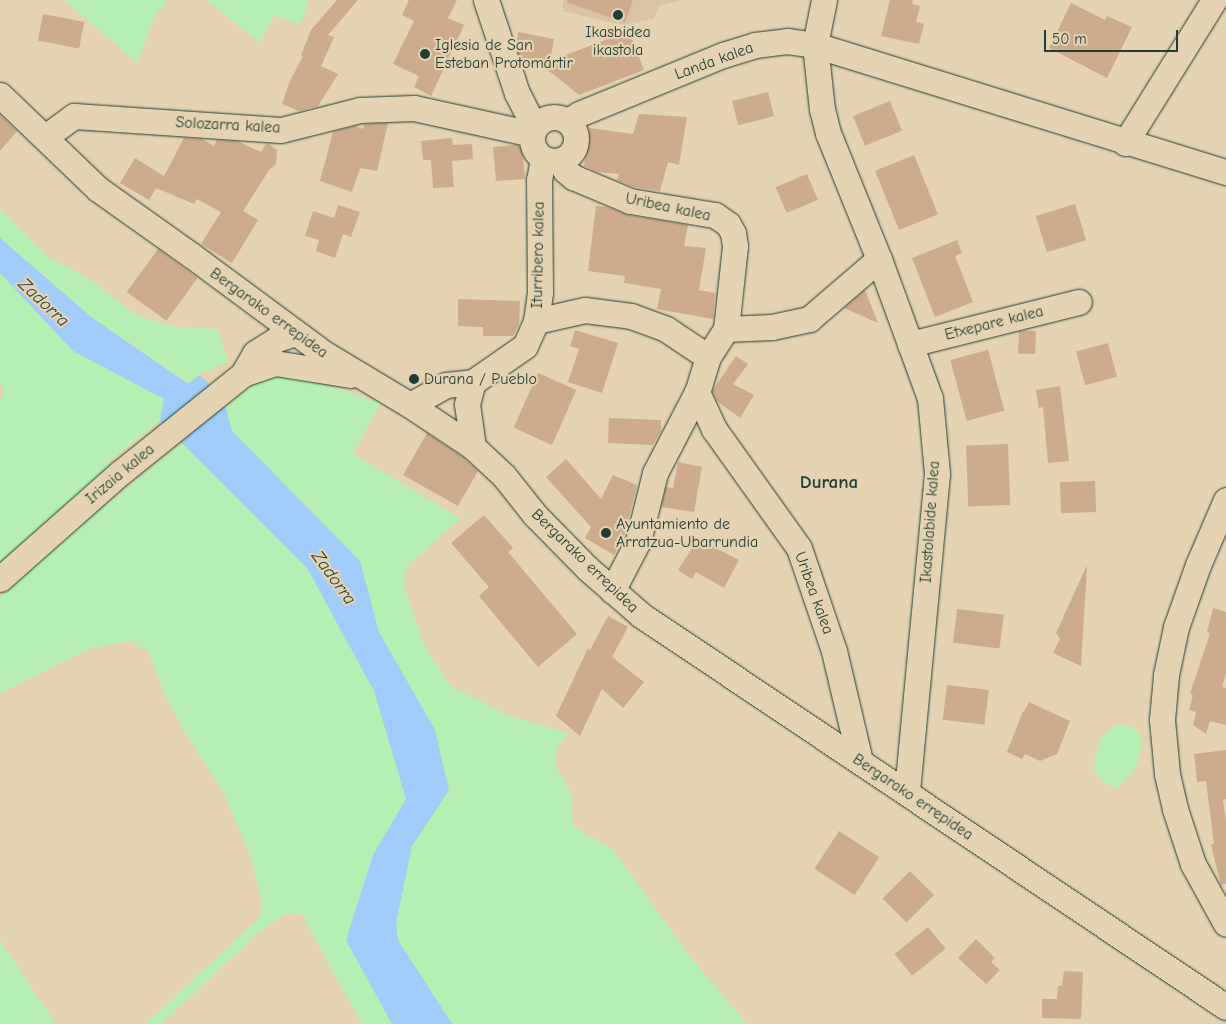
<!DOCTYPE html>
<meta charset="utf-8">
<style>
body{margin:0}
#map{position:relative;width:1226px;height:1024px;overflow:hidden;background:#e5d2b0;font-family:"Comic Neue",sans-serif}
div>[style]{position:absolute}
.built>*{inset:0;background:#dac3a3}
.green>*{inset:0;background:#b6efb2}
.water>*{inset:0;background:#9fccfa}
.building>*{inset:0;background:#ceab8a;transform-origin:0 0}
.roads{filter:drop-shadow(0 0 1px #1f3d34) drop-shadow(0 0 1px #1f3d34)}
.minor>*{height:25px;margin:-12.5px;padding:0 12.5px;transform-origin:12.5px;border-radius:12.5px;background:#e5d2b0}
.minor>.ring{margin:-12.5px;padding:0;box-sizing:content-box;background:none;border:25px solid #e5d2b0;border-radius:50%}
.dots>*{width:14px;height:14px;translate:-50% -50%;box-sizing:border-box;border:2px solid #e5d2b0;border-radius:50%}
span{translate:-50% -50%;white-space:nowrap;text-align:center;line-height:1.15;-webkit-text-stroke:4.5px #e5d2b0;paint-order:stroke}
.poi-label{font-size:16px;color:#1f3d34}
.left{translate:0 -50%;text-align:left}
.street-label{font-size:16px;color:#1f3d34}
.water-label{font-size:18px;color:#25443e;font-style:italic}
.quarter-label{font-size:19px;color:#1f3d34;font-weight:700}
.scale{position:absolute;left:1044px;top:30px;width:134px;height:22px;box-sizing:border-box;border:2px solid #1f3d34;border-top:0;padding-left:6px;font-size:15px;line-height:18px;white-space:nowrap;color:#1f3d34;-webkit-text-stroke:4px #e5d2b0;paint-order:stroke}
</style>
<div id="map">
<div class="built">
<i style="clip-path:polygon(563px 0,684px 0,660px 5px,653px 19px,622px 25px,563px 11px)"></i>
</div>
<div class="green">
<i style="clip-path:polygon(64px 0,167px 0,155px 16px,137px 63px)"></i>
<i style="clip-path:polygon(207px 0,309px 0,300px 25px,274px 15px,260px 43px)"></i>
<i style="clip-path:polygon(0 209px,47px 256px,91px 280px,135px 315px,178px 327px,218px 329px,228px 362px,199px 375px,189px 384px,91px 317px,0 238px)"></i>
<i style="clip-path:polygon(0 273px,73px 351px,164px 399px,160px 421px,109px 461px,113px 468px,0 562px,0 402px,4px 389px,0 386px)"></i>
<i style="clip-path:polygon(263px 377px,296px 378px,341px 389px,380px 403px,353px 454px,460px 518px,408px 566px,403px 583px,425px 647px,451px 686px,508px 715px,567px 733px,555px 751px,555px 766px,571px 792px,573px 826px,613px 850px,692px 959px,747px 1024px,452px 1024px,398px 940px,396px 923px,412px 846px,449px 790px,435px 730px,379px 632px,360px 561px,232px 431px,225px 407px)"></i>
<i style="clip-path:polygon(183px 442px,307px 568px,374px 691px,406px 799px,373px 855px,388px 1019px,392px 1024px,362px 1024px,301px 914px,286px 913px,257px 934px,161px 1024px,146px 1024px,259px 918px,262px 903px,251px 858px,224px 793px,187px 736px,165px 695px,149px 653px,132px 641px,91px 648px,0 693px,0 597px,61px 542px)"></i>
<i style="clip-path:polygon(1115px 725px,1131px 726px,1139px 732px,1142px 740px,1140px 755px,1133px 772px,1116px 789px,1103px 781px,1094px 770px,1095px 756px,1101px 738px)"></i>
<i style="clip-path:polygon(0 939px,1px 942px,56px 1024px,0 1024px)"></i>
</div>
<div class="water">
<i style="clip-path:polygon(0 238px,91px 317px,188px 384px,199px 375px,215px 389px,224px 401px,232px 431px,360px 561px,379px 632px,435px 730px,449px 790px,412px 846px,396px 923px,398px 940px,452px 1024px,392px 1024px,346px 940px,373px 855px,406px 799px,374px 691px,307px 568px,160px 421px,164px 399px,73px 351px,0 273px)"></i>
</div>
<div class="building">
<i style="clip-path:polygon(337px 0,358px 0,328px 35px,334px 37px,321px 66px,338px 74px,318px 106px,299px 111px,282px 104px,290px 81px,303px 56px,301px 55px,311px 30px)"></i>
<i style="clip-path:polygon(409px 0,457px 0,448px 18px,464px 25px,431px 96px,414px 87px,419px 76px,393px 64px,414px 21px,402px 15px)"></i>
<i style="clip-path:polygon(567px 0,633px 0,625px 23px,567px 2px)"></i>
<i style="clip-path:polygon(890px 0,913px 0,912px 4px,920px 6px,916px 22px,924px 24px,919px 44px,881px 36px)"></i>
<i style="clip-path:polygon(1071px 3px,1105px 20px,1107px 16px,1132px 27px,1107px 78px,1049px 48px)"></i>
<i style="left:43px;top:14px;width:42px;height:27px;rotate:11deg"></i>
<i style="clip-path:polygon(629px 31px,644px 70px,579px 95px,544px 67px,522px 64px,516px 45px,518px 32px,554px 39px,550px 61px)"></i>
<i style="left:768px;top:92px;width:25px;height:37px;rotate:76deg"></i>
<i style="left:890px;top:101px;width:32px;height:40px;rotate:68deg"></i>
<i style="clip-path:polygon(639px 114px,687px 117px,679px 165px,668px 162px,660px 191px,634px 187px,617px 180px,619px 174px,598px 172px,584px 166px,589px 128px,633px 134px)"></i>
<i style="clip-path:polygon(0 115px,17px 131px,0 151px)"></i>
<i style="clip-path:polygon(388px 123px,377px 171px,360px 168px,352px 192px,320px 181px,333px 132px,354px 126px,363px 129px,364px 124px)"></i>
<i style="clip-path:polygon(184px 138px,202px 139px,214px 146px,217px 140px,237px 141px,261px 152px,267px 143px,277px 150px,276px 164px,269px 170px,243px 211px,258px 220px,232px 263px,201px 244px,221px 212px,197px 199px,194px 204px,156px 188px,149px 200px,120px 183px,135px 158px,164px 176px)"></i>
<i style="clip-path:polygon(452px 138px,453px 145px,472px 144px,473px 159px,452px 161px,454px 187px,433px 188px,431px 160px,423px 160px,421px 141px)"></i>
<i style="clip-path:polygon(516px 145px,522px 147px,525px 179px,496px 181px,493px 147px)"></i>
<i style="left:914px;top:155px;width:64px;height:42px;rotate:68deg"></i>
<i style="left:807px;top:174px;width:28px;height:34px;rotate:67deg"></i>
<i style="left:1075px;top:204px;width:38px;height:41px;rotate:73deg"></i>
<i style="clip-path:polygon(338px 205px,360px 212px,351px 237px,343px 234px,335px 258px,316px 251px,319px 240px,305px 236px,313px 211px,334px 218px)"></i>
<i style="clip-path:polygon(596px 206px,607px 207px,628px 215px,688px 225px,684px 246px,706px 248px,699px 290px,715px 293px,713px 319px,657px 309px,661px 289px,624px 283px,625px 276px,588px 271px)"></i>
<i style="clip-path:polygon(957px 240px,962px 253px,955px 256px,973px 302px,935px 317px,912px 258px)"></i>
<i style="left:158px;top:249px;width:49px;height:53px;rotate:36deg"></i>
<i style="clip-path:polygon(865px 290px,878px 323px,844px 308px)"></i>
<i style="clip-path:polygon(458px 299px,520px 301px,519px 324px,513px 336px,483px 336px,483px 327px,458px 326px)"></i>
<i style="clip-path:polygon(575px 330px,618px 343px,602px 393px,568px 382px,579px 349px,570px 346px)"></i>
<i style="left:1036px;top:331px;width:23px;height:17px;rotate:92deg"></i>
<i style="left:1108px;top:343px;width:35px;height:33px;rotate:75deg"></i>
<i style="left:988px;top:350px;width:63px;height:39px;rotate:75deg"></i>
<i style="clip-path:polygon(736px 356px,748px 364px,733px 384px,754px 395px,740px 418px,717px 401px,712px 391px)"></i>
<i style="left:538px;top:373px;width:42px;height:60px;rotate:24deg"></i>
<i style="clip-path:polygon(1060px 386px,1069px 461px,1048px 463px,1043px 407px,1039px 408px,1036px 390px)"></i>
<i style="clip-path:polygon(609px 418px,661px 420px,661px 431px,653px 445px,608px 443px)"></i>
<i style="clip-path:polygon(427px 433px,464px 458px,478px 471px,458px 506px,403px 475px)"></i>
<i style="left:1008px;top:444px;width:61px;height:42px;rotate:88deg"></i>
<i style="clip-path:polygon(566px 459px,601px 499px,613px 475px,637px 485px,624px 536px,614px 555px,585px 538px,591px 527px,546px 477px)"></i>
<i style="clip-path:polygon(678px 462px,702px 467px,694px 512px,661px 507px,666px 487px,673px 488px)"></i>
<i style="left:1095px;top:481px;width:31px;height:35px;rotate:88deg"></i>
<i style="clip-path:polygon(484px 515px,513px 548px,508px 552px,577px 634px,538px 667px,479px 596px,489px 587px,451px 543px)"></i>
<i style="clip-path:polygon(698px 539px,739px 560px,724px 588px,696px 572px,692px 579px,678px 570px)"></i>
<i style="clip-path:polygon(1086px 567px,1087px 567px,1081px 666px,1053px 653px,1060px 639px,1056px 633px)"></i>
<i style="clip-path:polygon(1213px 608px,1226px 612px,1226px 672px,1222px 687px,1226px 688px,1226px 725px,1210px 721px,1206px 734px,1193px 725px,1196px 712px,1189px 710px,1193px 695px,1190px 694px,1210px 633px,1207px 632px)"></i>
<i style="left:957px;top:609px;width:47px;height:34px;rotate:7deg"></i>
<i style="clip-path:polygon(608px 616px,628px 627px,612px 657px,644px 682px,623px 708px,602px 689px,580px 736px,556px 716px,588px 648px,590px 650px)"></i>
<i style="left:947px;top:685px;width:42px;height:35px;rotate:7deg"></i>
<i style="clip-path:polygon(1029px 702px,1070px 721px,1057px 754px,1040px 761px,1025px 754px,1022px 759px,1007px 752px,1023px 711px,1024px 712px)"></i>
<i style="clip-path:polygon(1226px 750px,1226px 799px,1223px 800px,1226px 824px,1226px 884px,1221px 885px,1211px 845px,1214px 844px,1206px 781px,1197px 782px,1194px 754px)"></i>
<i style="left:839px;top:831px;width:48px;height:45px;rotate:33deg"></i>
<i style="left:910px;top:871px;width:34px;height:39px;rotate:45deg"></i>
<i style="left:928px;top:927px;width:28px;height:43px;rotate:51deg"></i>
<i style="clip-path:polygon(976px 939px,995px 958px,991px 962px,1000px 970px,986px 984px,958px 958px)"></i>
<i style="clip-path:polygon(1064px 971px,1083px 972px,1081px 1019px,1042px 1018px,1042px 999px,1057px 999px,1058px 986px,1062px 985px)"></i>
</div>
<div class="roads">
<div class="minor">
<i style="left:486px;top:0;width:98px;rotate:71.6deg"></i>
<i style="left:517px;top:93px;width:39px;rotate:63deg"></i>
<i style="left:824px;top:0;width:46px;rotate:101.3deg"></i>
<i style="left:815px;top:45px;width:64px;rotate:83.8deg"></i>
<i style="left:822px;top:109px;width:25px;rotate:76deg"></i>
<i style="left:828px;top:133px;width:136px;rotate:68deg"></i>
<i style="left:879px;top:259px;width:148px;rotate:69.9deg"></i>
<i style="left:930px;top:398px;width:76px;rotate:84.7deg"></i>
<i style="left:937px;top:474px;width:320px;rotate:95.4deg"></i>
<i style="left:0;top:95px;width:136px;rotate:43.8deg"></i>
<i style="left:98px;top:189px;width:114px;rotate:35.4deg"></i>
<i style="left:191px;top:255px;width:167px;rotate:36.5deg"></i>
<i style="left:325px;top:354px;width:99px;rotate:31deg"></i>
<i style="left:410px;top:405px;width:76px;rotate:33.7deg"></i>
<i style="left:473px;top:447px;width:42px;rotate:43.1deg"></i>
<i style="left:504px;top:476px;width:50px;rotate:51.5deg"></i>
<i style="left:535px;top:515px;width:74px;rotate:45.5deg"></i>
<i style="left:587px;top:568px;width:72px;rotate:41deg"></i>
<i style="left:641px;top:615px;width:704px;rotate:33.83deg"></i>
<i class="ring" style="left:532px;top:117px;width:19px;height:19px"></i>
<i style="left:568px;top:121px;width:13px;rotate:-32deg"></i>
<i style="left:579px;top:114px;width:156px;rotate:-22.3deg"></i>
<i style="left:723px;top:55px;width:34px;rotate:-17deg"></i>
<i style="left:755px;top:45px;width:32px;rotate:-7deg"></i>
<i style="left:787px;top:41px;width:28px;rotate:8deg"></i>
<i style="left:815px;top:45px;width:430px;rotate:17.2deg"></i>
<i style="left:45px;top:137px;width:36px;rotate:-36deg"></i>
<i style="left:74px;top:116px;width:207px;rotate:3.9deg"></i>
<i style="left:281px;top:130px;width:81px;rotate:-14.2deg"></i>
<i style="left:360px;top:110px;width:54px;rotate:-2.1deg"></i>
<i style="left:414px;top:108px;width:121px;rotate:12.4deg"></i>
<i style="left:1125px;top:143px;width:168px;rotate:-58.1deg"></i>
<i style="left:561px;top:161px;width:10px;rotate:66deg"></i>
<i style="left:565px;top:170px;width:11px;rotate:41deg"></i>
<i style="left:573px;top:177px;width:62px;rotate:22.8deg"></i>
<i style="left:630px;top:201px;width:86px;rotate:9.4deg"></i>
<i style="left:715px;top:215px;width:16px;rotate:35deg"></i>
<i style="left:728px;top:224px;width:10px;rotate:61deg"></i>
<i style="left:733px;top:233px;width:13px;rotate:81deg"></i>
<i style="left:735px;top:246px;width:83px;rotate:96.2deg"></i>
<i style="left:726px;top:329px;width:33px;rotate:123deg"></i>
<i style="left:708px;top:357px;width:37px;rotate:107deg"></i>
<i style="left:697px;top:392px;width:91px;rotate:117.4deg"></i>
<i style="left:655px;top:473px;width:70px;rotate:104deg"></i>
<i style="left:638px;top:541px;width:56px;rotate:117.5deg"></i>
<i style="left:536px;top:321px;width:50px;rotate:-12.7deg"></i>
<i style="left:585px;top:310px;width:46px;rotate:7.4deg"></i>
<i style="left:631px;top:316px;width:37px;rotate:20deg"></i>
<i style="left:666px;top:329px;width:50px;rotate:33.7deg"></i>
<i style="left:726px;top:329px;width:46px;rotate:-2.5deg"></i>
<i style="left:772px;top:327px;width:38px;rotate:-12deg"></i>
<i style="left:809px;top:319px;width:92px;rotate:-40.6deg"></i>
<i style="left:910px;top:344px;width:174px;rotate:-14deg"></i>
<i style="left:243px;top:374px;width:34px;rotate:-19deg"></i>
<i style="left:275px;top:363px;width:76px;rotate:9.1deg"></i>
<i style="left:697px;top:392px;width:41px;rotate:65.3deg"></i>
<i style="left:714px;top:429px;width:146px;rotate:54.5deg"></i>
<i style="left:799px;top:548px;width:109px;rotate:71.2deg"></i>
<i style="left:834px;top:651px;width:113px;rotate:76.7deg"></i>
<i style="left:410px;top:405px;width:41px;rotate:-29.1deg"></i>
<i style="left:446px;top:385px;width:27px;rotate:-6deg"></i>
<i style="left:473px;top:382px;width:63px;rotate:-34.7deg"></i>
<i style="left:525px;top:346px;width:27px;rotate:-66deg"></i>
<i style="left:536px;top:321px;width:29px;rotate:-82deg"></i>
<i style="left:540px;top:292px;width:112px;rotate:-90.5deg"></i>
<i style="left:539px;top:180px;width:21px;rotate:-79deg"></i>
<i style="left:473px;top:447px;width:43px;rotate:-97.9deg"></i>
<i style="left:467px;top:404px;width:23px;rotate:-75deg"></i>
<i style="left:1226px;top:500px;width:71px;rotate:113.3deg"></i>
<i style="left:1198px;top:565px;width:66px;rotate:109.5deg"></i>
<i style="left:1176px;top:627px;width:49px;rotate:101.8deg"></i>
<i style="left:1166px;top:675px;width:45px;rotate:95.1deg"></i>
<i style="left:1162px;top:720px;width:54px;rotate:84.7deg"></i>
<i style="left:1167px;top:774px;width:36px;rotate:77deg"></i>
<i style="left:1175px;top:809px;width:58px;rotate:71.9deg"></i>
<i style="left:1193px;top:864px;width:68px;rotate:61.2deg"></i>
<i style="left:0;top:579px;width:160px;rotate:-41.5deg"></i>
<i style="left:120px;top:473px;width:158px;rotate:-38.8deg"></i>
<i style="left:243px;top:374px;width:24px;rotate:-60deg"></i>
<i style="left:255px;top:353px;width:26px;rotate:-32deg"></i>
<i style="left:277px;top:339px;width:19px;rotate:-18deg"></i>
</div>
</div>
<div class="dots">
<i style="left:618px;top:15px;background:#1f3d34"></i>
<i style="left:425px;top:54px;background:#1f3d34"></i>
<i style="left:414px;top:379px;background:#1f3d34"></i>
<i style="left:606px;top:533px;background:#1f3d34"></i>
</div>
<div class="poi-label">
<span style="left:618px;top:41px">Ikasbidea<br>ikastola</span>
<span class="left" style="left:435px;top:54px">Iglesia de San<br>Esteban Protomártir</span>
<span class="left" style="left:424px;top:379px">Durana / Pueblo</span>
<span class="left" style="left:616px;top:533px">Ayuntamiento de<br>Arratzua-Ubarrundia</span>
</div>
<div class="street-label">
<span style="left:714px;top:61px;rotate:-20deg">Landa kalea</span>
<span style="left:228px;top:125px;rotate:3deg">Solozarra kalea</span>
<span style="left:668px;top:207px;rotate:12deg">Uribea kalea</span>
<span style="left:538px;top:255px;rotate:-89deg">Iturribero kalea</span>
<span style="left:269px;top:313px;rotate:36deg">Bergarako errepidea</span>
<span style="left:994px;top:323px;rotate:-14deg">Etxepare kalea</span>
<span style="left:120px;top:474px;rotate:-40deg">Irizaia kalea</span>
<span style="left:930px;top:522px;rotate:-86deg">Ikastolabide kalea</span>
<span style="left:585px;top:561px;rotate:44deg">Bergarako errepidea</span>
<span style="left:814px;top:593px;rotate:70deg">Uribea kalea</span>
<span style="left:913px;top:797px;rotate:34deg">Bergarako errepidea</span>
</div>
<div class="water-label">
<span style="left:43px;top:303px;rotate:43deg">Zadorra</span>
<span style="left:333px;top:578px;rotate:54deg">Zadorra</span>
</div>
<div class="quarter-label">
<span style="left:829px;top:483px">Durana</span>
</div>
<div class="scale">50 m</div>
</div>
